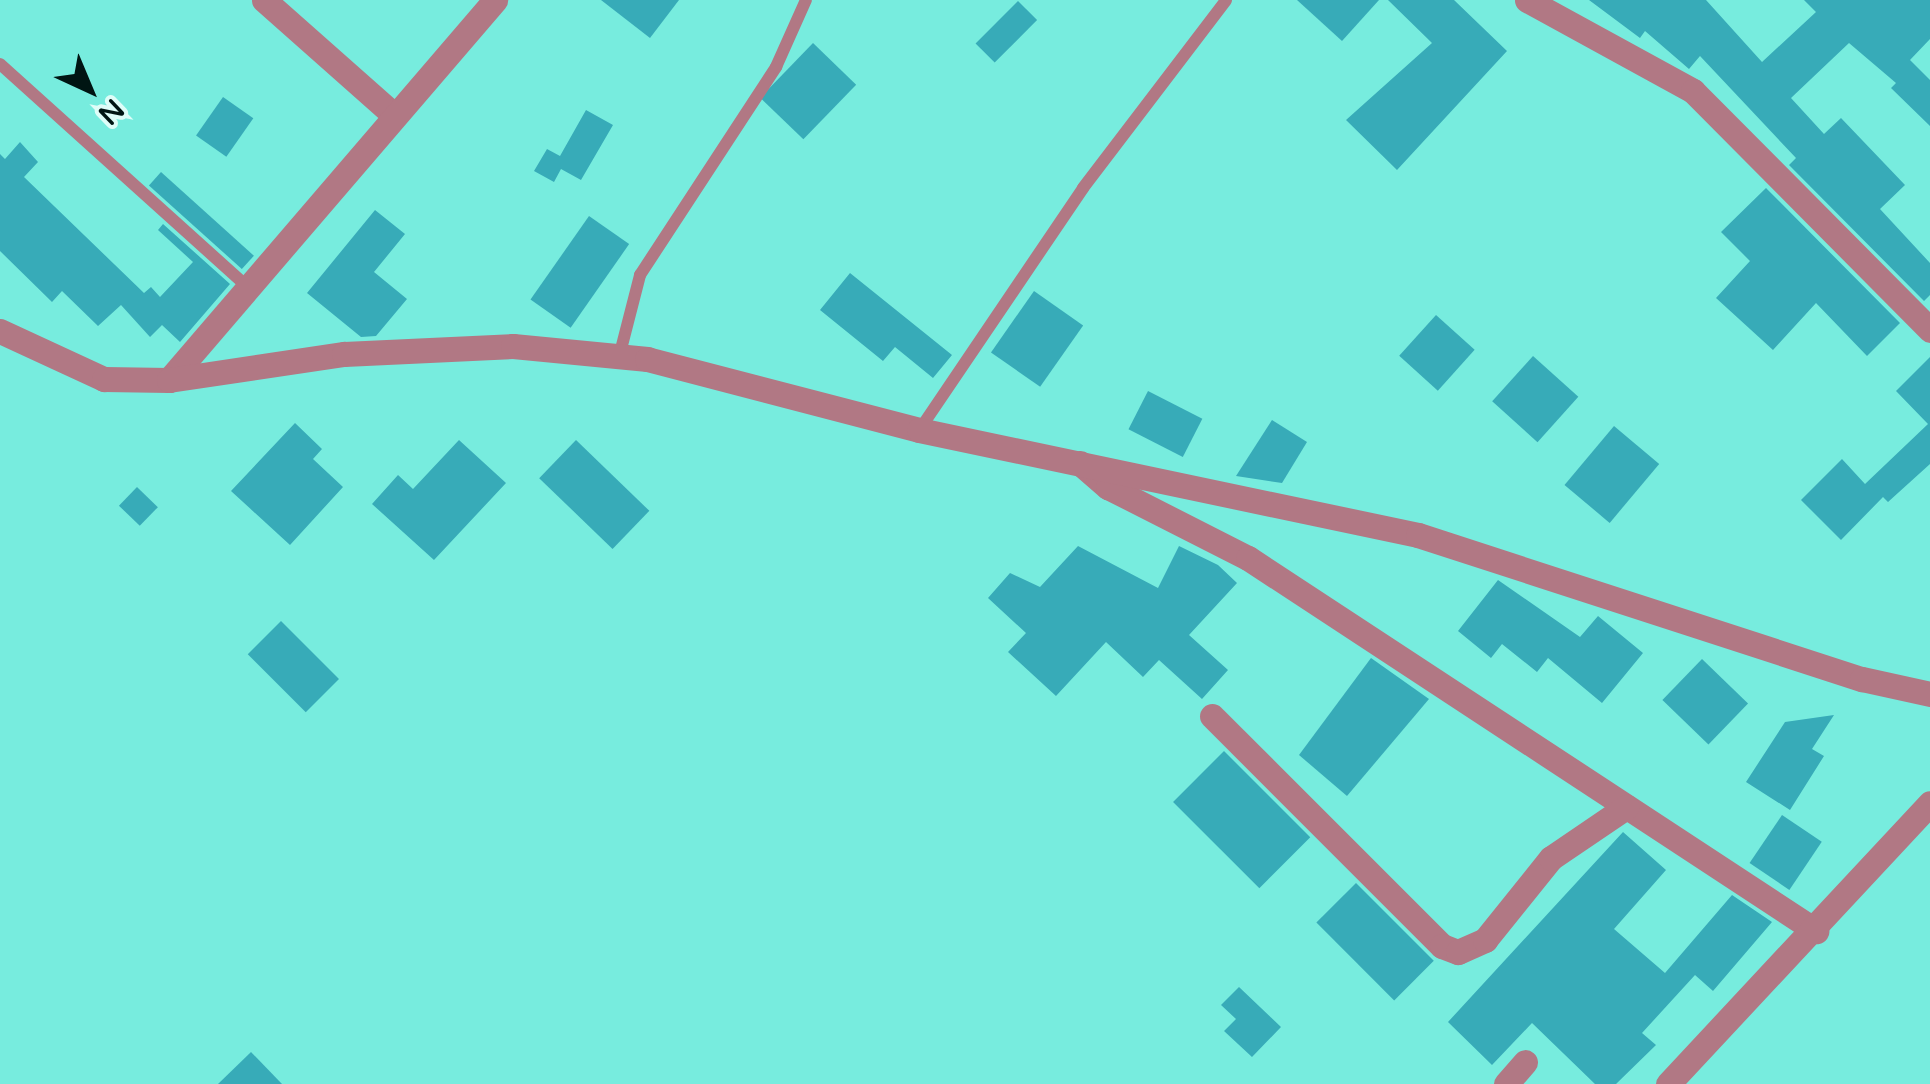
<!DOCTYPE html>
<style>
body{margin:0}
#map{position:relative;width:1930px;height:1084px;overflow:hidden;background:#77ecde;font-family:"Varela Round",sans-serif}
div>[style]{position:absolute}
.building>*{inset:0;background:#37abb8;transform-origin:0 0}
.service>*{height:12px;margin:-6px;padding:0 6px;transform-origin:6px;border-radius:6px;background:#b17884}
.minor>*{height:25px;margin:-12.5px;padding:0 12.5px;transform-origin:12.5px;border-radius:12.5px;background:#b17884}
.tertiary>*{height:25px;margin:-12.5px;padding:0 12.5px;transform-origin:12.5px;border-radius:12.5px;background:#b17884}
span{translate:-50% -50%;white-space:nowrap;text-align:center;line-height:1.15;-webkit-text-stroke:8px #defdf8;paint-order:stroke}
.north{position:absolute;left:40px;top:40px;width:100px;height:100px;-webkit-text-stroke:8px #defdf8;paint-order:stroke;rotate:136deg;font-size:28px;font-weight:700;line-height:40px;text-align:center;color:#001513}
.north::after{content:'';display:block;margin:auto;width:35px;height:45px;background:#001513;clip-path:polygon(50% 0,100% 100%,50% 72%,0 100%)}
</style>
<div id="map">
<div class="building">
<i style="clip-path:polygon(601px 0,679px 0,650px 38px)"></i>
<i style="clip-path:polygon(1297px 0,1379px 0,1342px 41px)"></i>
<i style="clip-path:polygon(1388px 0,1454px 0,1507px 51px,1397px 170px,1346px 120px,1432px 43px)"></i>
<i style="clip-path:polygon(1589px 0,1706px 0,1762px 62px,1816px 12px,1804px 0,1930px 0,1930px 39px,1910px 60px,1930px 80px,1930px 126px,1891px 88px,1896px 83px,1849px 43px,1791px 98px,1824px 134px,1841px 118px,1905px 185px,1880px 209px,1930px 263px,1930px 295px,1924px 301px,1789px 165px,1796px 158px,1700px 56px,1689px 69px,1645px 31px,1640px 38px)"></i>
<i style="left:1018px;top:1px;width:27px;height:60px;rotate:45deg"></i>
<i style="left:813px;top:43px;width:60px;height:76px;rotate:44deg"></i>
<i style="left:223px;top:97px;width:37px;height:47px;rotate:35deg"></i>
<i style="clip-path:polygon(586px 110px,613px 125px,581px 180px,561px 169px,554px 182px,534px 171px,547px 149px,560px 156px)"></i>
<i style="clip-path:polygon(20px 142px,38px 162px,24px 177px,144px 293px,151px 287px,160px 297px,193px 262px,158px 230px,163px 224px,230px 284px,180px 342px,162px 325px,150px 337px,121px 305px,98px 326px,62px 291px,52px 302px,0 251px,0 154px,5px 159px)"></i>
<i style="left:161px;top:172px;width:125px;height:18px;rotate:42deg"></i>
<i style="clip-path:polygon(1766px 188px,1900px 323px,1867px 356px,1816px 303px,1773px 350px,1716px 298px,1750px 261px,1721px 232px)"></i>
<i style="clip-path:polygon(375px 210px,405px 234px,374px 272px,407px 299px,376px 336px,361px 337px,307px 293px)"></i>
<i style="left:589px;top:216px;width:49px;height:102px;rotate:35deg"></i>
<i style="clip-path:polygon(850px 273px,952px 355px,933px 378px,895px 347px,883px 361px,820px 310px)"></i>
<i style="left:1034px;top:291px;width:60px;height:75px;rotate:35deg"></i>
<i style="left:1436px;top:315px;width:52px;height:55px;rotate:42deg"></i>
<i style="left:1533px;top:356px;width:61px;height:61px;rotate:42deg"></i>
<i style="clip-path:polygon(1930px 357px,1930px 464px,1888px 502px,1883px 497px,1841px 540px,1801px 500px,1842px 459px,1865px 484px,1928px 424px,1896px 391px)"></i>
<i style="left:1148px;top:391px;width:61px;height:43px;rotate:27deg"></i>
<i style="clip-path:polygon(1272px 420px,1307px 442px,1282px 483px,1236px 476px)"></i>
<i style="clip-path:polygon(295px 423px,322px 449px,313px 459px,343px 487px,290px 545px,231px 491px)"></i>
<i style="left:1614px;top:426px;width:59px;height:77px;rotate:40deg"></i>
<i style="clip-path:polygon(459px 440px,506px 483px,434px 560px,372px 504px,398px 475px,413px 489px)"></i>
<i style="left:576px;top:440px;width:102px;height:53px;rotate:44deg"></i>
<i style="left:137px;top:487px;width:29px;height:26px;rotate:44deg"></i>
<i style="clip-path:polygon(1078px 546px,1158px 588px,1179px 546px,1218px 565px,1237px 583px,1189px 635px,1228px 670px,1202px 699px,1159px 660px,1143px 677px,1106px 642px,1056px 696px,1008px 652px,1026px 633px,988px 598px,1010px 573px,1040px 587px)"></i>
<i style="clip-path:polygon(1498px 580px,1580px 637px,1598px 616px,1643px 653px,1602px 703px,1548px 658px,1537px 672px,1502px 644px,1491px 658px,1458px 631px)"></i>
<i style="left:281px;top:621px;width:82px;height:47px;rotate:45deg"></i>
<i style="clip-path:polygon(1371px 658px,1429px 699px,1347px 796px,1299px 755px)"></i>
<i style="left:1702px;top:659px;width:64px;height:57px;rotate:44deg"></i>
<i style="clip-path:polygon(1834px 715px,1812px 749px,1824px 756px,1790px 810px,1746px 782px,1785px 722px)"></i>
<i style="left:1224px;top:751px;width:122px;height:72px;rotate:45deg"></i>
<i style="left:1782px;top:815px;width:48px;height:58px;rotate:34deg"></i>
<i style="clip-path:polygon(1623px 832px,1666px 870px,1614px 929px,1665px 973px,1732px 895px,1772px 922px,1713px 991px,1695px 975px,1642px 1033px,1656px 1045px,1616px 1084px,1595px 1084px,1532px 1023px,1492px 1065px,1448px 1022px)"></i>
<i style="left:1356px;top:883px;width:110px;height:56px;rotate:45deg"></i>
<i style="clip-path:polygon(1239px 987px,1281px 1027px,1252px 1057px,1224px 1031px,1236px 1019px,1221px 1005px)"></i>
<i style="clip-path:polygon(251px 1052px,282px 1084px,218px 1084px)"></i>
</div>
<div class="service">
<i style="left:0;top:64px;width:334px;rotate:42deg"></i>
<i style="left:619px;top:357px;width:85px;rotate:-75.6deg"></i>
<i style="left:640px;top:275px;width:249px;rotate:-56.8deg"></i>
<i style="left:776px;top:67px;width:73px;rotate:-65.9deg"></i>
<i style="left:920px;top:429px;width:291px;rotate:-55.9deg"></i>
<i style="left:1083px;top:188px;width:236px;rotate:-52.7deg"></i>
</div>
<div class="minor">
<i style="left:264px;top:0;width:174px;rotate:41.5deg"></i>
<i style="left:1527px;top:0;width:189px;rotate:28.7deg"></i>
<i style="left:1693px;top:91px;width:337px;rotate:45.2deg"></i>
<i style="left:169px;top:380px;width:501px;rotate:-49.37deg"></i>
<i style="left:1080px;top:463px;width:37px;rotate:41deg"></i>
<i style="left:1108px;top:487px;width:157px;rotate:26.9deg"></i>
<i style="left:1248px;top:558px;width:680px;rotate:33.29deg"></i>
<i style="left:1212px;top:716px;width:325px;rotate:45deg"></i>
<i style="left:1442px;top:946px;width:17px;rotate:21deg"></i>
<i style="left:1458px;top:952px;width:30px;rotate:-24deg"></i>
<i style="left:1485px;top:940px;width:105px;rotate:-51.2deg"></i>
<i style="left:1551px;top:858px;width:91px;rotate:-34.2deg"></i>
<i style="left:1506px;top:1084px;width:29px;rotate:-49deg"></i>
<i style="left:1668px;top:1084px;width:384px;rotate:-47deg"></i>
</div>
<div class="tertiary">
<i style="left:0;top:331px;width:115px;rotate:24.8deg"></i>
<i style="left:104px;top:379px;width:65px;rotate:0.9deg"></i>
<i style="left:169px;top:380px;width:177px;rotate:-8.5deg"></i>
<i style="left:344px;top:354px;width:169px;rotate:-2.7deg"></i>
<i style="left:513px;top:346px;width:135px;rotate:5.5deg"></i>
<i style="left:647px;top:359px;width:281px;rotate:14.6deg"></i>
<i style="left:919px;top:430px;width:510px;rotate:11.88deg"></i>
<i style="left:1418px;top:535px;width:467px;rotate:18deg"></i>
<i style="left:1862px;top:679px;width:70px;rotate:12.4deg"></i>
</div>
<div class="north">N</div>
</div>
